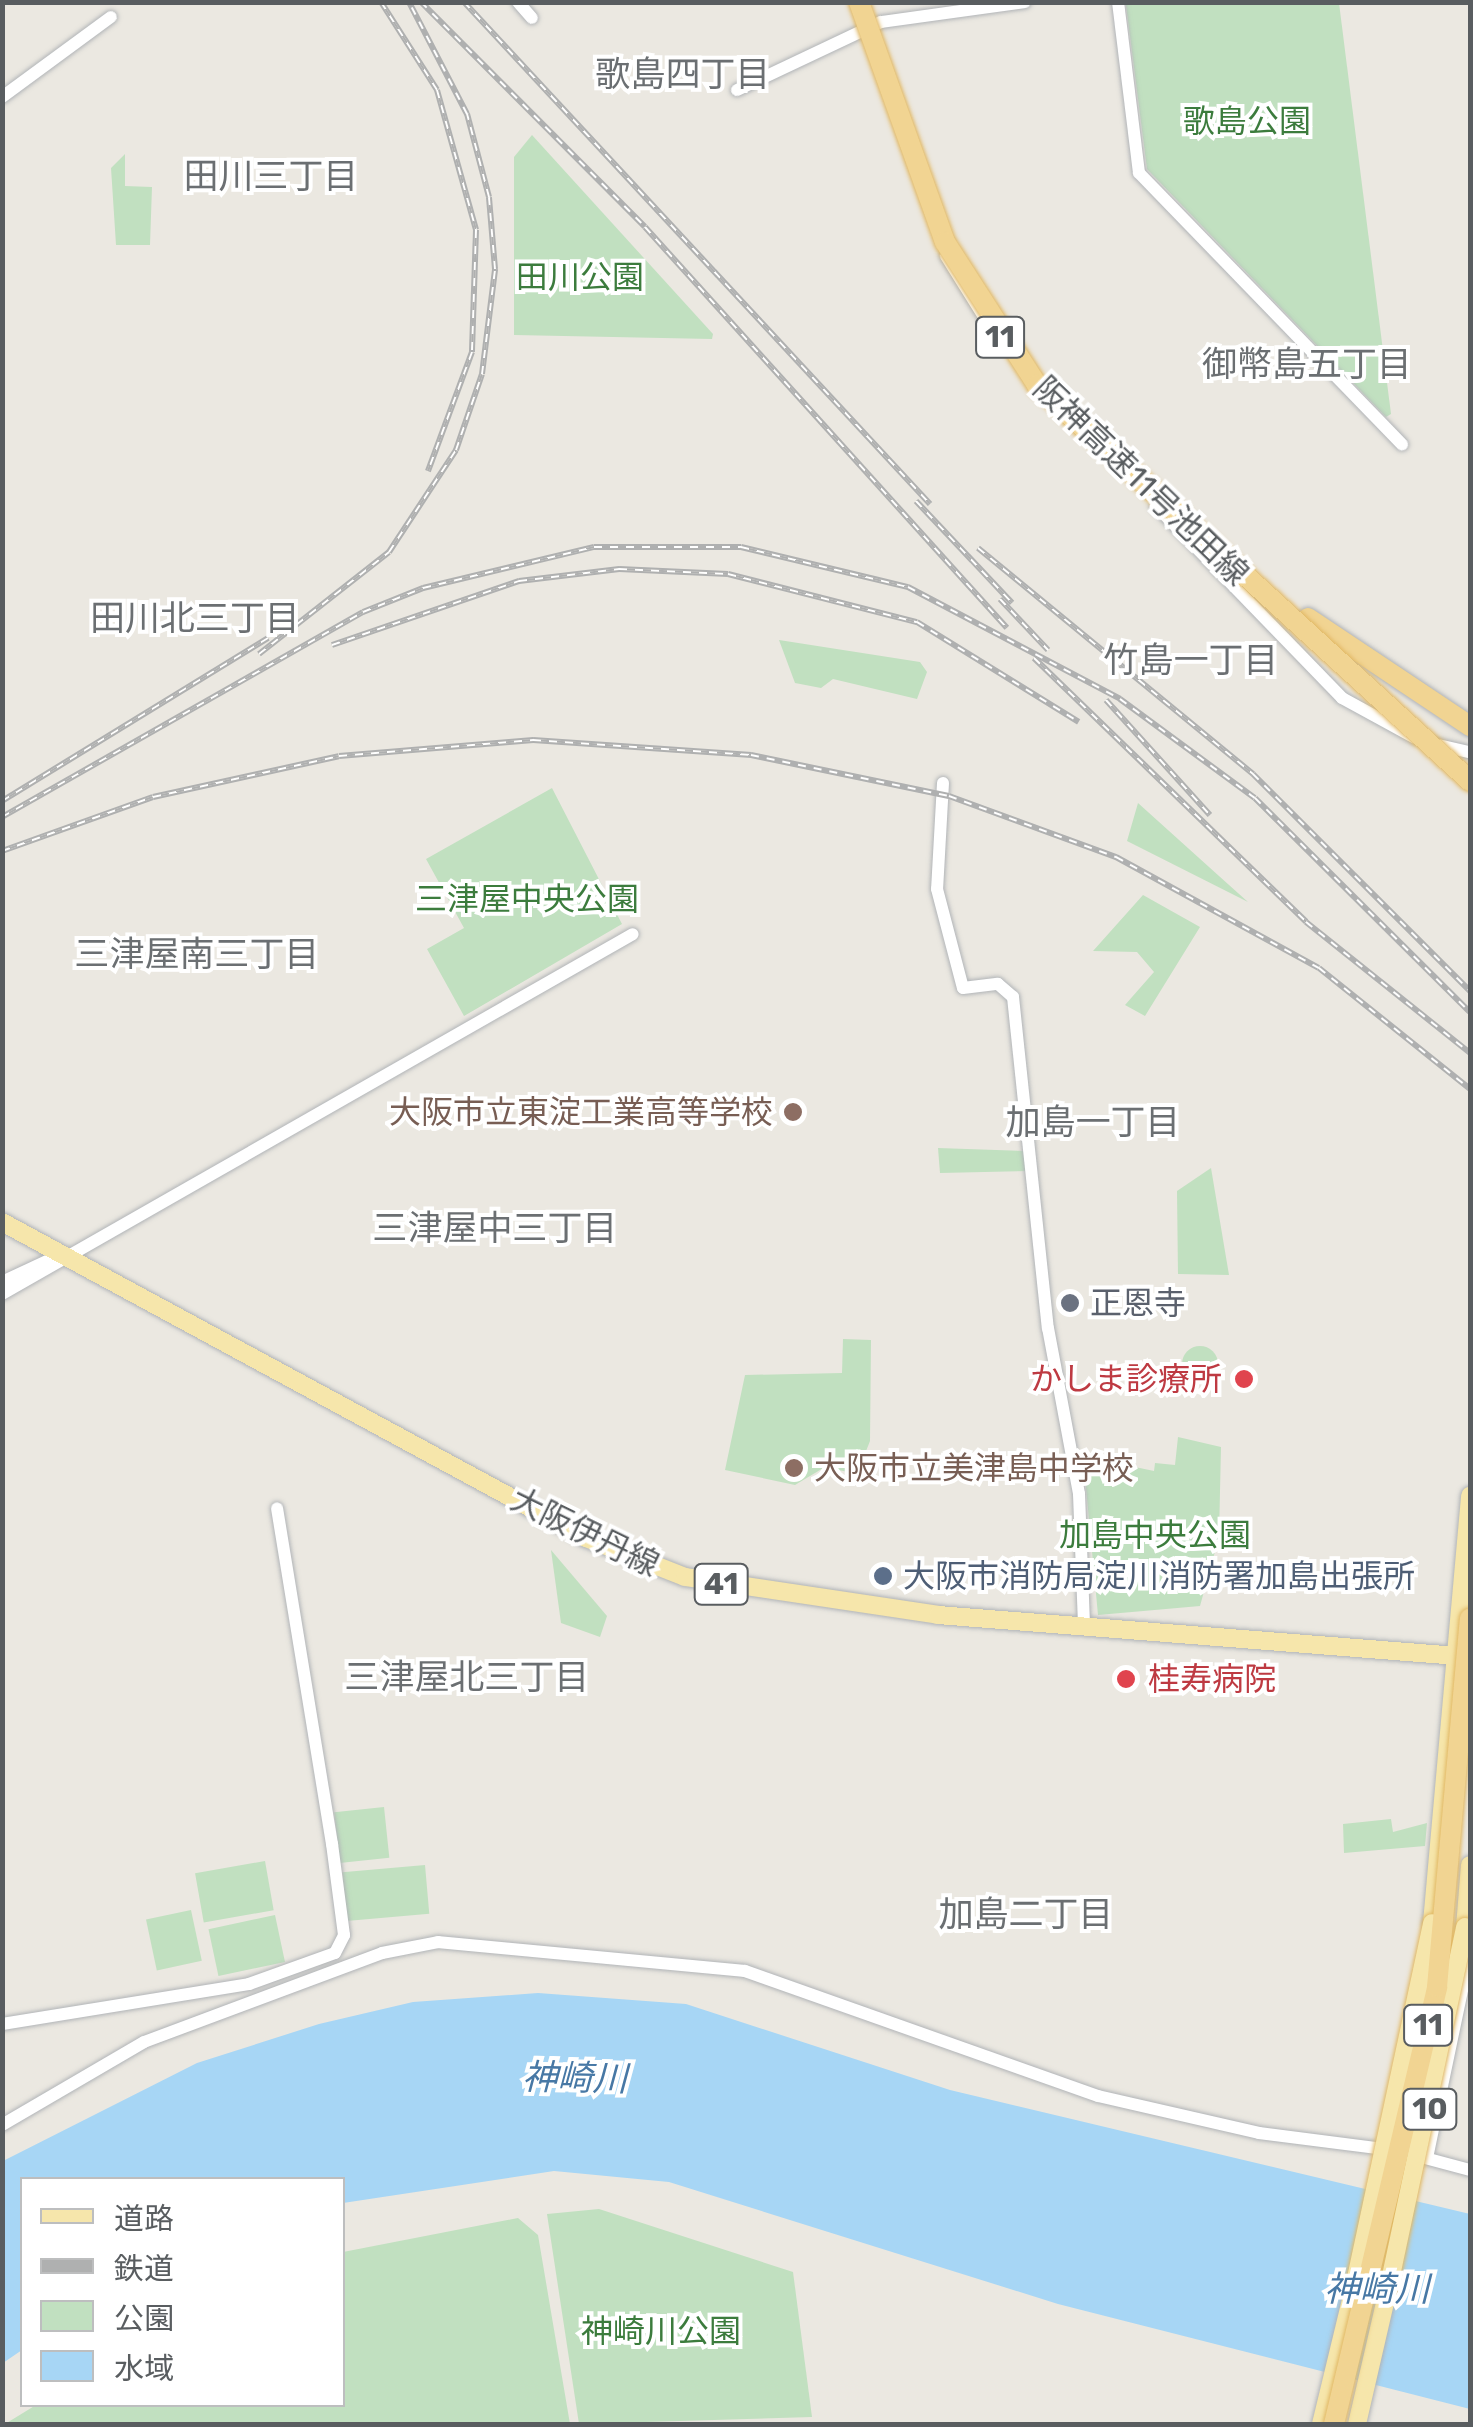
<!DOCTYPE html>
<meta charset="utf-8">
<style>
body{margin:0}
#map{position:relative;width:1473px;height:2427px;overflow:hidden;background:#ebe8e1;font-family:Rubik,"Noto Sans JP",sans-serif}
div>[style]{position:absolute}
.green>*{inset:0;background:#c1e0c0;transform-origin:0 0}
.round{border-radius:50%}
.water>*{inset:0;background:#a7d6f5}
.roads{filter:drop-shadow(0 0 2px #b1b4b7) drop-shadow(0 0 2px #b1b4b7)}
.minor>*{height:12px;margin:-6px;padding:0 6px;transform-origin:6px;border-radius:6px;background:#fff}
.major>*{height:18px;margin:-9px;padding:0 9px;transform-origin:9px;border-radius:9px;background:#f6e6ab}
.highway>*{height:20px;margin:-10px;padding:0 10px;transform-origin:10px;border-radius:10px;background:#f1d492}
.rail>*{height:6px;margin-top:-3px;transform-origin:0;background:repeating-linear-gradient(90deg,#fff 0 8px,#afb0b0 0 16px);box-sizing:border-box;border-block:2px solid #afb0b0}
.bridges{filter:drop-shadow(0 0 2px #e1b864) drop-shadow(0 0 2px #e1b864)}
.major-bridge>*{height:18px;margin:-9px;padding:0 9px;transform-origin:9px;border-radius:9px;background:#f6e6ab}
.highway-bridge>*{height:20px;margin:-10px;padding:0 10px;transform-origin:10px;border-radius:10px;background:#f1d492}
.dots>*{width:28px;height:28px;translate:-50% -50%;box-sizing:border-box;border:5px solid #fff;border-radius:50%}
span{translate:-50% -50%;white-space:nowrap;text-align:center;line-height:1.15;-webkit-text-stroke:8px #fff;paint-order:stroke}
.shield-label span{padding:2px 8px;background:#fff;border:2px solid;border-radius:8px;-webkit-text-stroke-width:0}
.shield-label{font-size:30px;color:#595d60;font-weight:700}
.park-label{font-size:32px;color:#3c7c3d}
.street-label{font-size:32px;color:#595d60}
.education-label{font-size:32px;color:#785e54}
.right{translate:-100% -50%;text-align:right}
.left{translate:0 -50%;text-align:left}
.worship-label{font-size:32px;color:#5b616d}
.health-label{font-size:32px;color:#be3a42}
.service-label{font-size:32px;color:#4e5e75}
.neighbourhood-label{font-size:35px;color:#6b6f72}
.water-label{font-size:35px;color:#4778a5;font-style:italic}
.frame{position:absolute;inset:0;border:5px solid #595d60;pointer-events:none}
.legend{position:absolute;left:20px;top:2177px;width:325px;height:230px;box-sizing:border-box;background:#fff;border:2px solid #bdbebf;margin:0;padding:12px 18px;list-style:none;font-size:30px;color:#595d60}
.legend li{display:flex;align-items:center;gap:20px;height:50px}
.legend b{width:50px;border:2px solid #bdbebf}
</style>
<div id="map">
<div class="green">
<i style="clip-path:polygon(1339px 3px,1391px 414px,1386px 417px,1147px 169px,1126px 5px)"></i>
<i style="clip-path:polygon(532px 135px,713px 334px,712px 339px,514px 335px,514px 157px)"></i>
<i style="clip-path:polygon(125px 154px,125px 186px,152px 187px,150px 245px,116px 245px,111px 168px)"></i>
<i style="clip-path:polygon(779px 640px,920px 662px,927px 672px,917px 699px,833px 679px,821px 688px,795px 683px)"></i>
<i style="clip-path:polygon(552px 788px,622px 924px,464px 1016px,427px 949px,464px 928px,426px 859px)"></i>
<i style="clip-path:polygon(1138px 803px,1219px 876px,1248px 902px,1127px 841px)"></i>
<i style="clip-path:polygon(1143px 895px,1200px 927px,1145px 1016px,1125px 1005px,1154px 972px,1137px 952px,1093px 951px)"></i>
<i style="clip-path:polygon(938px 1148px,1026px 1151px,1032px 1171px,940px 1173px)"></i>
<i style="clip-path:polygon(1211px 1168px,1229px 1275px,1178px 1274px,1177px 1191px)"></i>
<i style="clip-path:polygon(843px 1339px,871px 1340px,870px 1441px,857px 1474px,825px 1467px,795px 1485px,725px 1470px,745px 1375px,842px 1373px)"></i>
<i class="round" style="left:1182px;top:1346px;width:36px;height:36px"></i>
<i style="clip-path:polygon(1178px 1437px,1221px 1447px,1219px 1537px,1200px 1606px,1098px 1615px,1083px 1456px,1154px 1471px,1155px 1463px,1175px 1465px)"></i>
<i style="clip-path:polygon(551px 1550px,607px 1616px,600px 1637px,561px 1623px)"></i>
<i style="left:384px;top:1807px;width:51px;height:50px;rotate:84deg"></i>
<i style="clip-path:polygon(1391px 1819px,1393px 1832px,1427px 1823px,1425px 1846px,1344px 1853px,1343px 1824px)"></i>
<i style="left:265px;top:1861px;width:50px;height:71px;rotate:80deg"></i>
<i style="left:425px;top:1865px;width:49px;height:83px;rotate:85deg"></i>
<i style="left:191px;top:1910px;width:52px;height:46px;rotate:78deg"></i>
<i style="left:275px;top:1915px;width:48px;height:68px;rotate:78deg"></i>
<i style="clip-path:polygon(599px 2209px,793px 2272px,812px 2417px,579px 2424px,547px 2214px)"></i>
<i style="clip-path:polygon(518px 2218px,538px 2235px,570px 2424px,5px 2424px,36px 2405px,342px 2404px,343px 2252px)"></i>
</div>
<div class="water">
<i style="clip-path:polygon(538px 1993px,686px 2004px,950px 2090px,1470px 2214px,1470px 2409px,1058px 2304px,669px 2182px,554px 2171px,343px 2203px,342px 2180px,22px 2180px,22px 2350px,3px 2363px,3px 2161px,197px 2063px,319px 2024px,413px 2002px)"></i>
</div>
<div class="roads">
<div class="minor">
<i style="left:518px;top:2px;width:21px;rotate:49deg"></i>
<i style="left:1118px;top:2px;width:172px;rotate:83deg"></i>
<i style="left:1139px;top:173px;width:378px;rotate:45.9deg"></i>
<i style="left:737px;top:90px;width:159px;rotate:-25.3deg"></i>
<i style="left:881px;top:22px;width:145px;rotate:-7.9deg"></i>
<i style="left:2px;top:97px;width:135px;rotate:-36.3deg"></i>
<i style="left:946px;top:256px;width:104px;rotate:58deg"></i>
<i style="left:1156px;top:506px;width:267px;rotate:45.9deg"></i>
<i style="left:1342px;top:698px;width:83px;rotate:28.7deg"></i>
<i style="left:1434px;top:744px;width:37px;rotate:13deg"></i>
<i style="left:943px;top:783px;width:106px;rotate:93.2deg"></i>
<i style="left:937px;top:889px;width:102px;rotate:75.3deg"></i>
<i style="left:963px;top:988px;width:35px;rotate:-7deg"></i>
<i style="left:998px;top:984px;width:20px;rotate:41deg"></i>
<i style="left:1013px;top:997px;width:333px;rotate:84deg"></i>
<i style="left:1048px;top:1328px;width:169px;rotate:79.4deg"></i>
<i style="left:1079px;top:1494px;width:133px;rotate:87.8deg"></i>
<i style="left:2px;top:1282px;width:64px;rotate:-25deg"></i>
<i style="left:2px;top:1294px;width:726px;rotate:-29.71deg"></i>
<i style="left:2px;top:2024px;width:250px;rotate:-9.2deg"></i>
<i style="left:249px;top:1984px;width:91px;rotate:-19.8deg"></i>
<i style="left:335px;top:1953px;width:20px;rotate:-63deg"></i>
<i style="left:344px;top:1935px;width:92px;rotate:-97.5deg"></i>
<i style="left:332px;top:1844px;width:340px;rotate:-99.3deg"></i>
<i style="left:2px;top:2125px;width:164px;rotate:-30.3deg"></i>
<i style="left:144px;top:2042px;width:254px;rotate:-20.5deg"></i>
<i style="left:382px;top:1953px;width:57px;rotate:-11.1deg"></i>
<i style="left:438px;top:1942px;width:308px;rotate:5.4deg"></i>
<i style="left:745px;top:1971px;width:374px;rotate:19.5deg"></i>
<i style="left:1098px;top:2096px;width:165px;rotate:12.9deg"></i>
<i style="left:1259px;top:2133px;width:133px;rotate:7.3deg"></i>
<i style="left:1410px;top:2154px;width:62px;rotate:14.9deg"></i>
<i style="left:1427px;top:2158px;width:210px;rotate:-78.2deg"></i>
</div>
<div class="major">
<i style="left:2px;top:1222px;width:664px;rotate:28.42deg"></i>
<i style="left:586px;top:1538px;width:106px;rotate:21.5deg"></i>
<i style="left:685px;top:1577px;width:256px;rotate:8.5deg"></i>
<i style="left:938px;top:1615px;width:534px;rotate:4.51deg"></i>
<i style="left:1432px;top:1923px;width:429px;rotate:-84.9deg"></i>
<i style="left:1465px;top:1927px;width:62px;rotate:-85.4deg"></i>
<i style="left:1321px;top:2424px;width:145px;rotate:-76.4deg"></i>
<i style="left:1357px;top:2424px;width:138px;rotate:-77deg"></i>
</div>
<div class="highway">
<i style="left:1308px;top:618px;width:195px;rotate:33.7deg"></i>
</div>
</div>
<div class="rail">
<i style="left:381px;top:2px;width:104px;rotate:57.5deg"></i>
<i style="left:437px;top:90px;width:145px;rotate:74.4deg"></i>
<i style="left:476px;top:230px;width:122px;rotate:91.9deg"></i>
<i style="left:472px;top:352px;width:127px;rotate:110.3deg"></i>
<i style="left:421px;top:2px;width:317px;rotate:45.1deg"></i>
<i style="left:645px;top:227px;width:540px;rotate:47.93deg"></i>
<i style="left:464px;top:2px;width:685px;rotate:47.13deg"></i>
<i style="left:916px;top:501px;width:140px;rotate:46.7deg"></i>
<i style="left:978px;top:548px;width:356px;rotate:39.4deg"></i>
<i style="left:1253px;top:774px;width:307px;rotate:45deg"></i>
<i style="left:1000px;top:599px;width:70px;rotate:46.7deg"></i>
<i style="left:332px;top:645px;width:198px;rotate:-18.9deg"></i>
<i style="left:519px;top:581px;width:101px;rotate:-6.8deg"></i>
<i style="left:619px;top:569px;width:109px;rotate:2.6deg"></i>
<i style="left:728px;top:574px;width:195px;rotate:14.3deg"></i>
<i style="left:917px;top:622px;width:190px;rotate:31.7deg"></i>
<i style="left:259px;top:654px;width:165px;rotate:-38.1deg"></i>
<i style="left:389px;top:552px;width:122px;rotate:-56.7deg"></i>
<i style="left:456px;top:450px;width:80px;rotate:-71.1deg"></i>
<i style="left:482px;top:374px;width:106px;rotate:-82.9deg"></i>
<i style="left:495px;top:269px;width:72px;rotate:-94.8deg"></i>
<i style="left:489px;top:197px;width:86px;rotate:-104.8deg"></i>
<i style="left:467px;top:114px;width:126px;rotate:-117.4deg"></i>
<i style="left:1034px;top:658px;width:379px;rotate:44.1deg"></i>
<i style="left:1306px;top:922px;width:210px;rotate:38.6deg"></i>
<i style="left:1106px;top:700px;width:155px;rotate:47.9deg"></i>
<i style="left:2px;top:801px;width:312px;rotate:-31.5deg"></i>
<i style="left:2px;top:817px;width:415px;rotate:-29.6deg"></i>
<i style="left:363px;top:612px;width:65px;rotate:-21.8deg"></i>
<i style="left:423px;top:588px;width:176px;rotate:-13.5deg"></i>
<i style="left:594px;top:547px;width:147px"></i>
<i style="left:741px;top:547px;width:172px;rotate:13.5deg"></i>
<i style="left:908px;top:587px;width:240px;rotate:27.8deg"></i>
<i style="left:1120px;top:699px;width:167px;rotate:36.3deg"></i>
<i style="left:1255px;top:798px;width:303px;rotate:44.9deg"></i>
<i style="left:2px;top:851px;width:160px;rotate:-19.7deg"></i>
<i style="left:153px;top:797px;width:190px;rotate:-12.4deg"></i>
<i style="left:339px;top:756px;width:195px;rotate:-4.7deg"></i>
<i style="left:533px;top:740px;width:219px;rotate:3.9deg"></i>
<i style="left:751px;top:755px;width:202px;rotate:11.7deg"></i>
<i style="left:949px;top:796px;width:178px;rotate:20.1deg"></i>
<i style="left:1116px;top:857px;width:231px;rotate:28.7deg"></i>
<i style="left:1319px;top:968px;width:193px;rotate:38.7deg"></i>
</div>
<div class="bridges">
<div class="major-bridge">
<i style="left:1355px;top:2283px;width:368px;rotate:-77.9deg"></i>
<i style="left:1388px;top:2290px;width:371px;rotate:-78deg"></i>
</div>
<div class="highway-bridge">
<i style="left:859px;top:2px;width:255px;rotate:70.3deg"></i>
<i style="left:945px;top:242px;width:170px;rotate:57.2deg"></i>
<i style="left:1037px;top:385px;width:587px;rotate:42.44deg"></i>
<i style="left:1334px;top:2424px;width:449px;rotate:-76.7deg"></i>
<i style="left:1437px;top:1987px;width:370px;rotate:-84.9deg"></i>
</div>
</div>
<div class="dots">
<i style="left:793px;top:1112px;background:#8d6e63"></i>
<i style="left:1070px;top:1303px;background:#6b7280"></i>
<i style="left:1244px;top:1379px;background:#e0444e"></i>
<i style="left:794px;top:1468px;background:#8d6e63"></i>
<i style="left:883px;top:1576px;background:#5c6f8a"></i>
<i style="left:1126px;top:1679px;background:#e0444e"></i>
</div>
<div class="shield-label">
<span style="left:1000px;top:337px">11</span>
<span style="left:721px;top:1584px">41</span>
<span style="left:1428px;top:2025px">11</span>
<span style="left:1430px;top:2109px">10</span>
</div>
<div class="park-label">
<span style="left:1247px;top:121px">歌島公園</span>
<span style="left:580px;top:277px">田川公園</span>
<span style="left:527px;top:899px">三津屋中央公園</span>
<span style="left:1155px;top:1535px">加島中央公園</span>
<span style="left:661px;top:2331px">神崎川公園</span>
</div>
<div class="street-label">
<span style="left:1141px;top:481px;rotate:44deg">阪神高速11号池田線</span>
<span style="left:585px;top:1532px;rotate:26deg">大阪伊丹線</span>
</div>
<div class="education-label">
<span class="right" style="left:773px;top:1112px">大阪市立東淀工業高等学校</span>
<span class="left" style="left:814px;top:1468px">大阪市立美津島中学校</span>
</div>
<div class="worship-label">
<span class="left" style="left:1090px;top:1303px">正恩寺</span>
</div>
<div class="health-label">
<span class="right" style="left:1222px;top:1379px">かしま診療所</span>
<span class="left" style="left:1148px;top:1679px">桂寿病院</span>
</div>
<div class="service-label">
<span class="left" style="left:903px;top:1576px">大阪市消防局淀川消防署加島出張所</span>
</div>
<div class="neighbourhood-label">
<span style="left:683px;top:74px">歌島四丁目</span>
<span style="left:271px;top:176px">田川三丁目</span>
<span style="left:1307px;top:364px">御幣島五丁目</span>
<span style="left:195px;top:618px">田川北三丁目</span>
<span style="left:1191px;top:660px">竹島一丁目</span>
<span style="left:197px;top:954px">三津屋南三丁目</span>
<span style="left:1093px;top:1122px">加島一丁目</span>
<span style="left:495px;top:1228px">三津屋中三丁目</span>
<span style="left:467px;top:1677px">三津屋北三丁目</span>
<span style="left:1026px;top:1914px">加島二丁目</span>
</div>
<div class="water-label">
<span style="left:575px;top:2078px;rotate:1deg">神崎川</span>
<span style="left:1377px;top:2289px">神崎川</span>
</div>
<div class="frame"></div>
<ul class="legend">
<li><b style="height:12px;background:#f6e6ab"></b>道路</li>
<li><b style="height:12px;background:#afb0b0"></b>鉄道</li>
<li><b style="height:28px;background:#c1e0c0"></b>公園</li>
<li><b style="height:28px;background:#a7d6f5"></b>水域</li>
</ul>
</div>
